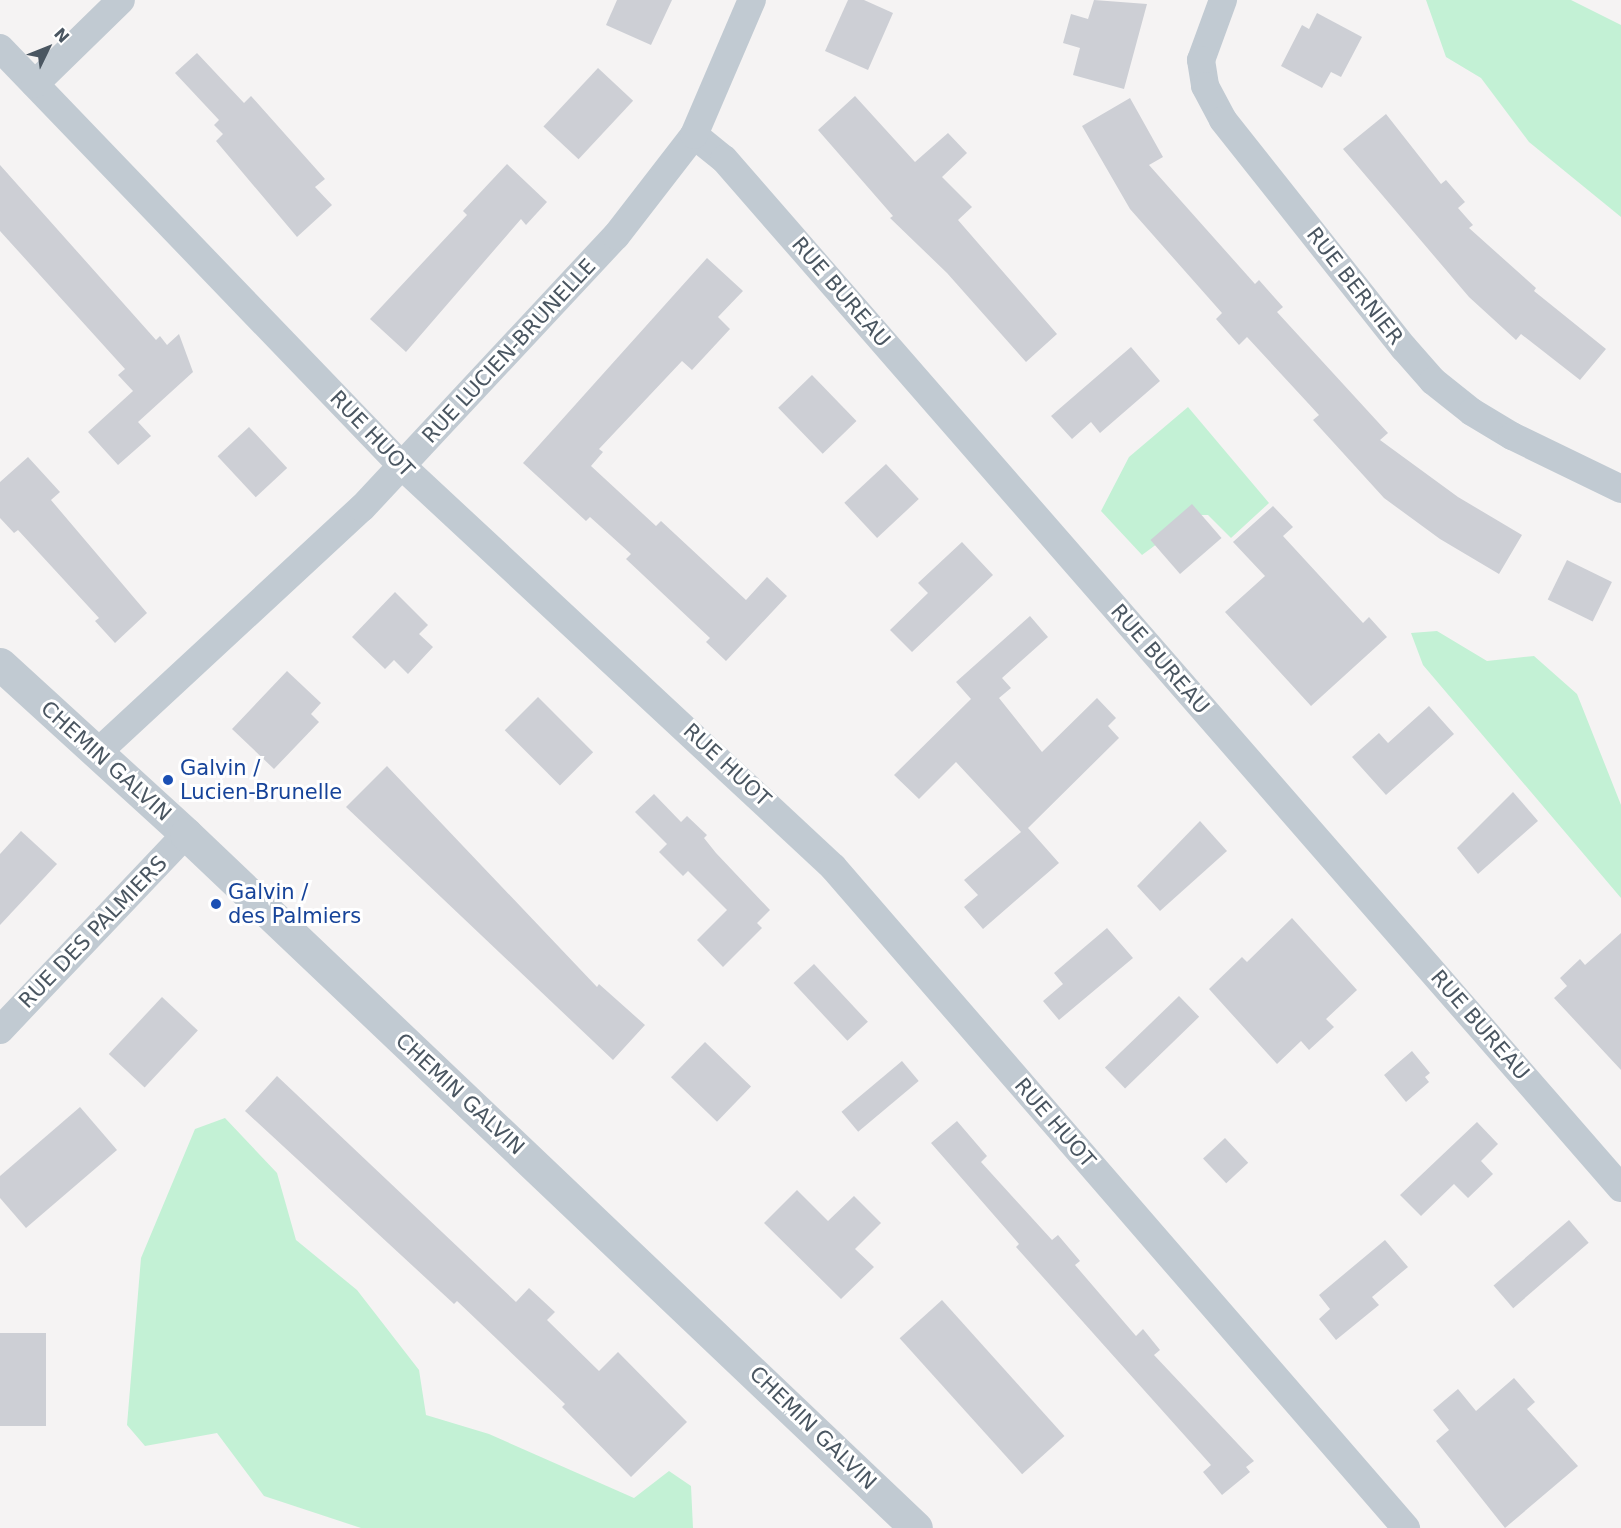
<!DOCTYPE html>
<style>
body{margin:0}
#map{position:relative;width:1621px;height:1528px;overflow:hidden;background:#f5f3f3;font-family:"DejaVu Sans",sans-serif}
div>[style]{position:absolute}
.green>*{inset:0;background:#c3f1d5}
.building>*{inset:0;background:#cdcfd5;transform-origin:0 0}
.minor>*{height:28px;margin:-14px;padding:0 14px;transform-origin:14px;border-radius:14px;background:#c1cad2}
.tertiary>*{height:33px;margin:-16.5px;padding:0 16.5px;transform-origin:16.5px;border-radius:16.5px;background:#c1cad2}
.dots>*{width:16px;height:16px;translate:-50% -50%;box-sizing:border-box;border:3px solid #fff;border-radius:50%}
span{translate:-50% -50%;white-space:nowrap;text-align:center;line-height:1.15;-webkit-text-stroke:6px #fff;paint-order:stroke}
.street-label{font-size:21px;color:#4a5661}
.transit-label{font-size:21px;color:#164399}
.left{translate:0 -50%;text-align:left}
.north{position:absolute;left:18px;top:18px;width:60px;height:60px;-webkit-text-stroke:4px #fff;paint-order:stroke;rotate:47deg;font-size:16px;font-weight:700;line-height:24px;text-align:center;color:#4a5661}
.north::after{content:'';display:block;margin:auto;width:21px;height:27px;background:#4a5661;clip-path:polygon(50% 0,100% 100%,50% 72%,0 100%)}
</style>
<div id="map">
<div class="green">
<i style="clip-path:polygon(1426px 0,1571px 0,1621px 25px,1621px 217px,1529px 142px,1481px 78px,1446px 57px)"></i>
<i style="clip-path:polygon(1188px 407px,1269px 503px,1231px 538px,1208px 515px,1196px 515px,1142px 555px,1101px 511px,1129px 457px)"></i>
<i style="clip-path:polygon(1437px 631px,1487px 661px,1534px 656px,1577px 694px,1621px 805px,1621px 898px,1423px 665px,1411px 633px)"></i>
<i style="clip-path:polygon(225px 1118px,277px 1173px,296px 1240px,357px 1290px,419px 1370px,426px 1415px,489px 1434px,634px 1498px,669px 1471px,691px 1486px,693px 1528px,361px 1528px,264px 1496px,217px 1433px,145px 1446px,127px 1425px,141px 1258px,195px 1129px)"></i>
</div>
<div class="building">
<i style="clip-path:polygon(617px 0,672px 0,651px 45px,606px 25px)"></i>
<i style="clip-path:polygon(848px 0,864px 0,893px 13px,868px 70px,825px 51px)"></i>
<i style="clip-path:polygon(1094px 0,1147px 4px,1124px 89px,1073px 75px,1080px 48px,1063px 43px,1071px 14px,1088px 19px)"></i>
<i style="clip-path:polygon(1317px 13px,1362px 37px,1341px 77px,1331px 72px,1322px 88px,1281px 66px,1302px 25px,1309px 29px)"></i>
<i style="clip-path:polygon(197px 53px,244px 103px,251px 96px,325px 179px,315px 187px,332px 205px,297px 237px,216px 141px,223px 134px,214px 125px,219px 120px,175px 73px)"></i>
<i style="left:598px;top:68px;width:48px;height:80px;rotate:43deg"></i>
<i style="clip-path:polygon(855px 96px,915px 162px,948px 133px,967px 153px,942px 177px,972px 207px,958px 220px,1057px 334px,1026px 362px,947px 273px,890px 218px,893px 216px,818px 130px)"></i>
<i style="clip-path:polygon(1130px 98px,1163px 157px,1149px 165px,1255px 284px,1259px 280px,1283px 307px,1277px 312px,1388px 433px,1380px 440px,1458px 497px,1522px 535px,1499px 574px,1440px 539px,1384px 498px,1313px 420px,1319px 415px,1247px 337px,1239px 345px,1216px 319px,1222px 313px,1130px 209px,1082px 126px)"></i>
<i style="clip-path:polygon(1386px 114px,1441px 184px,1446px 180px,1465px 202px,1458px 208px,1473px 225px,1469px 228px,1536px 288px,1534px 291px,1606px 349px,1580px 380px,1521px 334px,1516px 340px,1469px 297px,1343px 149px)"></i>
<i style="clip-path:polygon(507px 164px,547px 202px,526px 225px,521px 219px,406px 352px,370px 319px,467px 215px,463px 211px)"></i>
<i style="clip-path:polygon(0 165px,156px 340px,160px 336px,167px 345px,179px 334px,193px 372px,138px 422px,151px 436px,118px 465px,88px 432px,133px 391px,118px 375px,125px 369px,0 231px)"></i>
<i style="clip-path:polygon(707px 258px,743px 291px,718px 317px,730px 329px,692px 370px,682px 361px,599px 449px,603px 452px,591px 466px,656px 526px,661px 521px,746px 600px,767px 577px,787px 596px,726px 661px,706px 642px,710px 638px,626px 559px,631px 554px,590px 517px,586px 521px,523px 463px)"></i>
<i style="clip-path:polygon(1131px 347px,1160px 381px,1100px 433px,1091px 422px,1072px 439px,1051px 416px)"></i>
<i style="left:812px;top:375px;width:64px;height:47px;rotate:46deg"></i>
<i style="left:249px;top:427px;width:56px;height:43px;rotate:47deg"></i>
<i style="clip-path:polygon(28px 457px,60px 492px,51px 500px,147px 613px,115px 643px,95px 621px,99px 618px,18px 530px,14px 533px,0 518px,0 482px)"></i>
<i style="left:886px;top:464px;width:48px;height:57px;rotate:47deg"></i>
<i style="left:1192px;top:504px;width:45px;height:55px;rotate:49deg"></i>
<i style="clip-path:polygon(1273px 506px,1293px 527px,1283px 536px,1363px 623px,1369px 617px,1387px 637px,1311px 706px,1225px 612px,1265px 576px,1233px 542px)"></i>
<i style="clip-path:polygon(962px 542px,993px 575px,912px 652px,890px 630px,928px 593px,918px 583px)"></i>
<i style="left:1567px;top:560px;width:50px;height:44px;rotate:26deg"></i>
<i style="clip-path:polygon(395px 592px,428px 625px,419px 634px,433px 647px,408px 674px,394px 660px,385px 669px,352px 637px)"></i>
<i style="clip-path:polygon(1030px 616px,1048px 637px,1002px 678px,1011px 688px,999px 698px,1042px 752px,1097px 698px,1116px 718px,1108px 726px,1119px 738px,1028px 828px,1059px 863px,983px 929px,964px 907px,978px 895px,964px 880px,1021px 832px,956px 762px,919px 799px,894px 775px,971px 699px,956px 682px)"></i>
<i style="clip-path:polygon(287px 671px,321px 703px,311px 714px,319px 722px,274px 769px,232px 729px)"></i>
<i style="left:538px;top:697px;width:78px;height:47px;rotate:45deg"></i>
<i style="clip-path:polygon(1429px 706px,1454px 734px,1386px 795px,1352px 757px,1379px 733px,1388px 743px)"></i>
<i style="clip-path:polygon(387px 766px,597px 987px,599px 984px,645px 1025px,613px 1060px,346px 807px)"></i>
<i style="clip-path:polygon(1513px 792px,1538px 821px,1478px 874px,1457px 848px)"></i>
<i style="clip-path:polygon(654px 794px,681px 822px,687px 816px,707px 835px,704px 838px,716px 853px,770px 910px,757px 923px,762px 928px,723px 967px,697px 940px,727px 910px,688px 871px,683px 876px,659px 852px,667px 844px,635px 812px)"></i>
<i style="clip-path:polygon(1200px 821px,1227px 851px,1160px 911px,1137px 886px)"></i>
<i style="clip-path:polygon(21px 831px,57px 864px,0 925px,0 854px)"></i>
<i style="clip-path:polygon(1292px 918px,1357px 990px,1326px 1019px,1334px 1027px,1309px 1050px,1301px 1041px,1277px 1064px,1209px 989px,1242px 957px,1247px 962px)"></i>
<i style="clip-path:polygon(1107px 928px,1133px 958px,1059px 1020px,1043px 1001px,1063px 984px,1054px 973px)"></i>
<i style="clip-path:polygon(1621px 933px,1621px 1070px,1554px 998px,1567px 986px,1560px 978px,1580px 959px,1585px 965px)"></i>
<i style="left:814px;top:964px;width:79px;height:28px;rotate:47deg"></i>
<i style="left:1179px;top:996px;width:29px;height:103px;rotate:46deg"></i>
<i style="left:162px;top:997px;width:49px;height:78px;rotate:43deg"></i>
<i style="left:705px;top:1042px;width:64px;height:49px;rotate:44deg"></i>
<i style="clip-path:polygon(1412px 1051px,1430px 1073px,1425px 1077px,1429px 1082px,1406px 1102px,1384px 1075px)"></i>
<i style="left:902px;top:1061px;width:26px;height:79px;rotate:50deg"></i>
<i style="clip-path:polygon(277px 1076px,516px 1302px,529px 1288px,555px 1312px,547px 1320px,599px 1371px,618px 1352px,687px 1422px,631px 1477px,562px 1407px,565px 1404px,457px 1301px,454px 1304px,245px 1111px)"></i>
<i style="clip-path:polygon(80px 1107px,117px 1150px,26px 1228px,0 1198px,0 1176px)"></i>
<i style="clip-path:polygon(957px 1121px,987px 1156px,981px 1162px,1052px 1240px,1058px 1235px,1080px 1261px,1075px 1265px,1136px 1336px,1143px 1329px,1160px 1350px,1154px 1355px,1254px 1461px,1246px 1467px,1250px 1472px,1222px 1495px,1203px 1472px,1211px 1465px,1016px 1247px,1019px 1244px,931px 1143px)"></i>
<i style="clip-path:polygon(1477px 1122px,1498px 1144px,1481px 1161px,1493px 1174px,1468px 1198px,1454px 1184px,1421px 1216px,1400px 1195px)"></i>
<i style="left:1225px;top:1138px;width:34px;height:30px;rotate:47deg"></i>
<i style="clip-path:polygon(797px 1190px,828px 1221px,854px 1196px,881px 1223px,855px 1249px,874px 1267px,841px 1299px,764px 1223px)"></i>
<i style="left:1569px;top:1220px;width:30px;height:100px;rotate:49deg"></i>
<i style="clip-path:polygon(1385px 1240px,1408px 1267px,1372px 1297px,1379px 1305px,1336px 1340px,1319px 1319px,1330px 1309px,1319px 1295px)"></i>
<i style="left:942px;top:1300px;width:183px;height:57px;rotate:48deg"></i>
<i style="left:0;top:1333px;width:46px;height:93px"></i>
<i style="clip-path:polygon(1514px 1378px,1535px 1402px,1527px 1409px,1578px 1466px,1505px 1528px,1436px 1441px,1449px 1430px,1433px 1410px,1458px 1389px,1476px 1411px)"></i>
</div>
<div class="minor">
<i style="left:1223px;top:0;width:64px;rotate:110.1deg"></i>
<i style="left:1201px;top:60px;width:26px;rotate:81deg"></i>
<i style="left:1205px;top:86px;width:38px;rotate:62deg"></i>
<i style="left:1223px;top:120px;width:291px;rotate:51.6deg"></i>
<i style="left:1404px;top:348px;width:44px;rotate:48.7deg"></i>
<i style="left:1433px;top:381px;width:50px;rotate:38.5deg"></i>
<i style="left:1472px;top:412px;width:47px;rotate:31deg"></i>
<i style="left:1512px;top:436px;width:121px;rotate:25.9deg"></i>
<i style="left:0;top:48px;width:580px;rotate:46.12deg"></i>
<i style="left:402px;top:466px;width:589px;rotate:42.93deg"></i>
<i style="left:833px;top:867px;width:875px;rotate:49.08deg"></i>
<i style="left:35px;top:84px;width:120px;rotate:-44.3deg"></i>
<i style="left:694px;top:135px;width:38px;rotate:39deg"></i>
<i style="left:724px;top:159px;width:1365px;rotate:48.92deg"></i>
<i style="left:97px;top:753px;width:361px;rotate:-42.8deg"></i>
<i style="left:362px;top:508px;width:372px;rotate:-47deg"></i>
<i style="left:616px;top:236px;width:128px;rotate:-52.3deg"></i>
<i style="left:694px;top:135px;width:147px;rotate:-66.8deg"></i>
<i style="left:0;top:1030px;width:270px;rotate:-46.5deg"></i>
</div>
<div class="tertiary">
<i style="left:0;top:664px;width:252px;rotate:42.4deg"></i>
<i style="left:186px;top:834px;width:1007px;rotate:43.55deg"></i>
</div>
<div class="dots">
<i style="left:168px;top:780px;background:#1a4fb4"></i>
<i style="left:216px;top:904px;background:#1a4fb4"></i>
</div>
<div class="street-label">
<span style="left:1355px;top:286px;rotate:52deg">RUE BERNIER</span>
<span style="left:841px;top:292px;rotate:49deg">RUE BUREAU</span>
<span style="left:509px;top:351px;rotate:-47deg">RUE LUCIEN-BRUNELLE</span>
<span style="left:372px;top:434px;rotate:46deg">RUE HUOT</span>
<span style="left:1160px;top:659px;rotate:49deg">RUE BUREAU</span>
<span style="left:106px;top:761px;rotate:42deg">CHEMIN GALVIN</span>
<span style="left:727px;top:765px;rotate:43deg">RUE HUOT</span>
<span style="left:93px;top:932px;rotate:-46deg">RUE DES PALMIERS</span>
<span style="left:1480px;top:1025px;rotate:49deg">RUE BUREAU</span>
<span style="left:460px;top:1094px;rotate:43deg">CHEMIN GALVIN</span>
<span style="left:1055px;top:1123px;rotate:49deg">RUE HUOT</span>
<span style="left:813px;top:1428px;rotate:44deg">CHEMIN GALVIN</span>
</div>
<div class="transit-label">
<span class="left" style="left:180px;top:780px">Galvin /<br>Lucien-Brunelle</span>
<span class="left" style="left:228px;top:904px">Galvin /<br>des Palmiers</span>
</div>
<div class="north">N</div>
</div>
